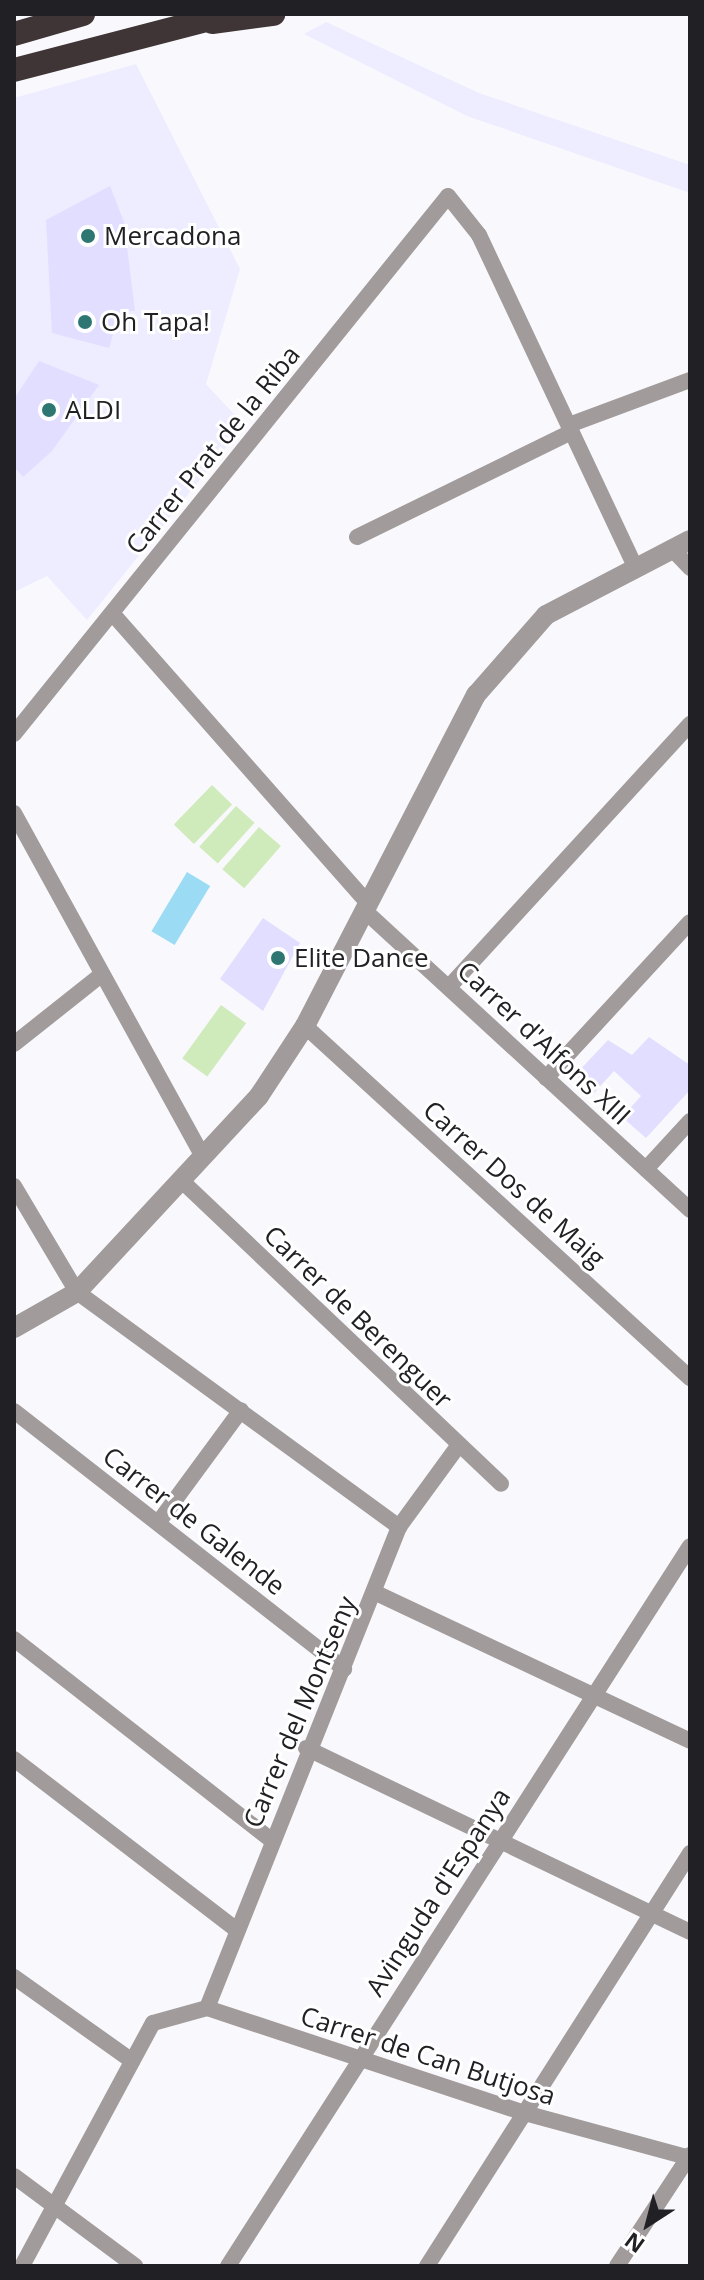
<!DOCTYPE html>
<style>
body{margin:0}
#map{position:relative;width:704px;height:2280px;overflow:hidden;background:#f9f9fd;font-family:"Open Sans",sans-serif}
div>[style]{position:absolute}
.built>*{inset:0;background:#eeecff}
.green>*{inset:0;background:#d0ebbb;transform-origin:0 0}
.water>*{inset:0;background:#9bdbf4;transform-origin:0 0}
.building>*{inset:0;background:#e1deff}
.minor>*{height:16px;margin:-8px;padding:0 8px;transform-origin:8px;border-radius:8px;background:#a19b9b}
.tertiary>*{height:20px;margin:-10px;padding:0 10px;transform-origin:10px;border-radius:10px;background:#a19b9b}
.motorway>*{height:24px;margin:-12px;padding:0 12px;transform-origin:12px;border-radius:12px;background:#403536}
.dots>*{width:22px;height:22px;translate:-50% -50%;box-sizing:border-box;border:4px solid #fff;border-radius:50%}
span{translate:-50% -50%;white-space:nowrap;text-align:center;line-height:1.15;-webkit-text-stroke:6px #fff;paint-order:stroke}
.poi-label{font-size:26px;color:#212125}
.left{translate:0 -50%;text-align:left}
.street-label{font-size:26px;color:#212125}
.frame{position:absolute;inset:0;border:16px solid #212125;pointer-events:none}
.north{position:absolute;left:608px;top:2184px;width:80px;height:80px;-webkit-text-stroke:6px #fff;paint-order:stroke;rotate:216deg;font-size:22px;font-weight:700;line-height:32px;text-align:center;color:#212125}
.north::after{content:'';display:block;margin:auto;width:28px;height:36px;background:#212125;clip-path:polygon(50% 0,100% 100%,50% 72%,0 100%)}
</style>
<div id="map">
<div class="built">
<i style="clip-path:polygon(326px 22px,479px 93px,690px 165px,690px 193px,467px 116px,304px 34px)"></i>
<i style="clip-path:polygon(136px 64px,240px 269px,206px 384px,244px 425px,87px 620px,47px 576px,14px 592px,14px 98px)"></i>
</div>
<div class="green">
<i style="left:212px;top:785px;width:28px;height:55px;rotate:44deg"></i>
<i style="left:236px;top:806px;width:25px;height:55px;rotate:42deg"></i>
<i style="left:259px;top:827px;width:29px;height:56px;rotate:41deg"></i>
<i style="left:221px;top:1005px;width:31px;height:66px;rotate:36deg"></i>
</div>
<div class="water">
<i style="left:187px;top:872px;width:27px;height:69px;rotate:31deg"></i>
</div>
<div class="building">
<i style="clip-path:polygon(110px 186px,124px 222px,135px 311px,120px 310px,109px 348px,52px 333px,46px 220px)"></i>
<i style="clip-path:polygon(39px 361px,99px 385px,52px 451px,23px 477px,14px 467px,14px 399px)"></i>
<i style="clip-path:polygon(263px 918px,300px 943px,263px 1011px,220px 979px)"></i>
<i style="clip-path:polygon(649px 1037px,690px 1065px,690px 1090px,646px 1138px,622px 1117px,641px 1096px,614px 1071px,594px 1093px,575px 1075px,608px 1040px,632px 1055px)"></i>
</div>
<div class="minor">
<i style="left:569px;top:425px;width:129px;rotate:-20.4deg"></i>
<i style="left:357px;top:537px;width:238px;rotate:-26.1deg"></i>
<i style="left:671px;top:548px;width:28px;rotate:46deg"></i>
<i style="left:112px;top:613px;width:389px;rotate:48.6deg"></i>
<i style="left:14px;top:734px;width:691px;rotate:-51.11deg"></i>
<i style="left:448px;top:196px;width:50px;rotate:51.5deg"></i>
<i style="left:479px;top:235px;width:364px;rotate:64.8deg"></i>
<i style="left:14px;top:813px;width:393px;rotate:61.2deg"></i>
<i style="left:365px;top:911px;width:442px;rotate:42.6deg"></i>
<i style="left:449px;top:987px;width:357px;rotate:-47.5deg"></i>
<i style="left:305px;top:1026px;width:522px;rotate:42.44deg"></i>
<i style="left:14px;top:1044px;width:111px;rotate:-38.4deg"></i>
<i style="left:546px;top:1078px;width:212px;rotate:-47.3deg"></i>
<i style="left:646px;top:1169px;width:65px;rotate:-47.5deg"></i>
<i style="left:184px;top:1183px;width:437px;rotate:43.5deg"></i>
<i style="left:14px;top:1186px;width:123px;rotate:59.3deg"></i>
<i style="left:77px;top:1292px;width:399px;rotate:36.1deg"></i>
<i style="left:14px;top:1411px;width:419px;rotate:38deg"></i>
<i style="left:158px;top:1523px;width:140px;rotate:-53.7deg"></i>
<i style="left:376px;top:1593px;width:347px;rotate:25.2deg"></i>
<i style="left:14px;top:1639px;width:326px;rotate:38deg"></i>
<i style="left:306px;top:1748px;width:426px;rotate:25.6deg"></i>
<i style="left:14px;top:1759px;width:281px;rotate:37.5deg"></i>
<i style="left:14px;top:1977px;width:145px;rotate:35.4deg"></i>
<i style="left:207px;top:2008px;width:518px;rotate:-68.24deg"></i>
<i style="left:399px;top:1527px;width:100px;rotate:-53.9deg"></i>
<i style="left:14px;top:2176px;width:151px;rotate:36.6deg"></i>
<i style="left:22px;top:2266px;width:276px;rotate:-61.7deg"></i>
<i style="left:153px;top:2023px;width:56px;rotate:-15.5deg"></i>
<i style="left:207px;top:2008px;width:331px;rotate:18.3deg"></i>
<i style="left:521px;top:2112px;width:175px;rotate:15.2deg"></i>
<i style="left:228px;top:2266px;width:855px;rotate:-57.31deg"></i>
<i style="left:427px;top:2266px;width:490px;rotate:-57.5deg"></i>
<i style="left:617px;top:2266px;width:133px;rotate:-56.7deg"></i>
</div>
<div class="tertiary">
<i style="left:14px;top:1328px;width:73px;rotate:-29.7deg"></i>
<i style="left:77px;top:1292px;width:267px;rotate:-47.1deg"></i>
<i style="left:259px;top:1096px;width:84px;rotate:-56.7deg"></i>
<i style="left:305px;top:1026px;width:373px;rotate:-62.7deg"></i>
<i style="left:476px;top:695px;width:106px;rotate:-48.8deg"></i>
<i style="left:546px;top:615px;width:162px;rotate:-27.5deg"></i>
</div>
<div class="motorway">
<i style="left:212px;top:22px;width:62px;rotate:-7.5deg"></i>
<i style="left:14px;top:34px;width:72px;rotate:-16.2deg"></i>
<i style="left:14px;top:70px;width:222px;rotate:-14.6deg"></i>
</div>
<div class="dots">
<i style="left:88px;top:236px;background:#2e7671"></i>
<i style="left:85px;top:322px;background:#2e7671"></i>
<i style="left:49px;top:410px;background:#2e7671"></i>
<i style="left:278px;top:958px;background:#2e7671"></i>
</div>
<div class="poi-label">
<span class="left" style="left:104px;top:236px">Mercadona</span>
<span class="left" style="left:101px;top:322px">Oh Tapa!</span>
<span class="left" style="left:65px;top:410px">ALDI</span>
<span class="left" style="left:294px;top:958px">Elite Dance</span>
</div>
<div class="street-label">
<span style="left:213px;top:450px;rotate:-51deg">Carrer Prat de la Riba</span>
<span style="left:544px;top:1043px;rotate:43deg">Carrer d'Alfons XIII</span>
<span style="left:514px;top:1184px;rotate:42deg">Carrer Dos de Maig</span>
<span style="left:358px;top:1317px;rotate:44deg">Carrer de Berenguer</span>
<span style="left:194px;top:1521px;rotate:38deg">Carrer de Galende</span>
<span style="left:300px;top:1712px;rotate:-67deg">Carrer del Montseny</span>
<span style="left:438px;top:1892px;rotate:-57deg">Avinguda d'Espanya</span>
<span style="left:428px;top:2056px;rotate:18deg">Carrer de Can Butjosa</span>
</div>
<div class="frame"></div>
<div class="north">N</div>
</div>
